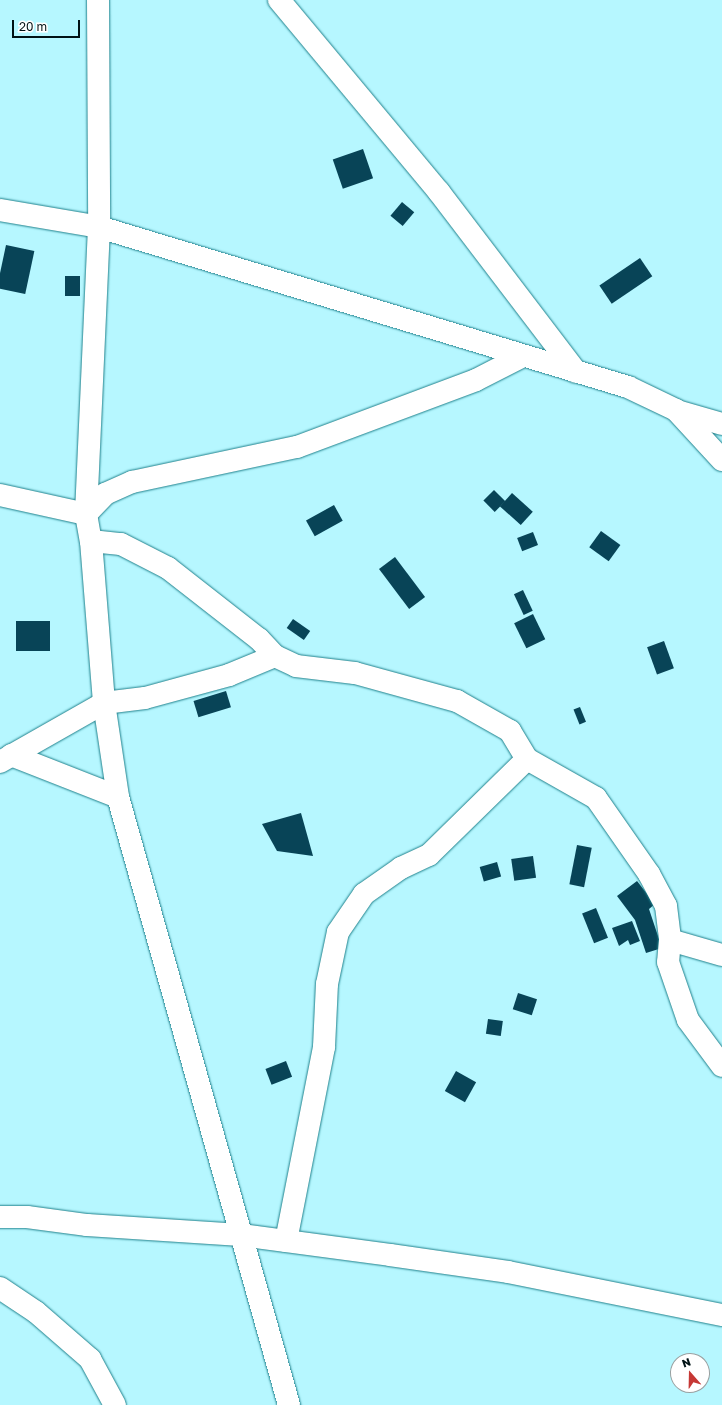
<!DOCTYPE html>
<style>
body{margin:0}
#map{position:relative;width:722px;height:1405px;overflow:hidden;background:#b6f7ff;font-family:"Golos Text",sans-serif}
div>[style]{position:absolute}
.building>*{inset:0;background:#084457;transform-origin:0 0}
.roads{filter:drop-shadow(0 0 1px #1f818c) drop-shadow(0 0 1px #1f818c)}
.minor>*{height:22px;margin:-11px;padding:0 11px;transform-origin:11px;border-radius:11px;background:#fff}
span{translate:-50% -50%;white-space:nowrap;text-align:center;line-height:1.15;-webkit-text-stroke:4px #fff;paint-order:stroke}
.north{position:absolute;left:670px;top:1353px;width:40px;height:40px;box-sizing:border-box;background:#fff;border:1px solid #99a0a1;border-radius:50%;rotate:340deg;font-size:11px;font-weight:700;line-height:16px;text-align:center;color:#001215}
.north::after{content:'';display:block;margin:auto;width:14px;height:18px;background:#c63835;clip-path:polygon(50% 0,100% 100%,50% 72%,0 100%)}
.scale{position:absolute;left:12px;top:20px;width:68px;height:18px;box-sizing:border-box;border:2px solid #001215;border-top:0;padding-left:5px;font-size:12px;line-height:14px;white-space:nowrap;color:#001215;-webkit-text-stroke:3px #fff;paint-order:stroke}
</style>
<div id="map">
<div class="building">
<i style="left:363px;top:149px;width:31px;height:32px;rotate:71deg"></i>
<i style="left:402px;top:202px;width:16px;height:18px;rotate:40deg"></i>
<i style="left:6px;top:245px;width:29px;height:44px;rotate:12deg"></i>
<i style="left:640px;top:258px;width:22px;height:49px;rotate:56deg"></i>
<i style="left:80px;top:276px;width:20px;height:15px;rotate:90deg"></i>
<i style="left:494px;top:490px;width:16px;height:15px;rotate:45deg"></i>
<i style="left:512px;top:493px;width:28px;height:18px;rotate:42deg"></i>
<i style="left:334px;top:505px;width:18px;height:32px;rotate:61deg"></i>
<i style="left:601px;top:531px;width:24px;height:20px;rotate:36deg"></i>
<i style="left:533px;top:532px;width:14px;height:17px;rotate:69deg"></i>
<i style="left:395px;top:557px;width:50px;height:20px;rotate:53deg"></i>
<i style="left:523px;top:590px;width:23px;height:10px;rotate:65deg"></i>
<i style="left:533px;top:614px;width:28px;height:21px;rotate:64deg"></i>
<i style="left:293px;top:619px;width:21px;height:11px;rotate:35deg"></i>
<i style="left:16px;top:621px;width:34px;height:30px"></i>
<i style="left:664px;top:641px;width:29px;height:18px;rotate:70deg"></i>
<i style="left:226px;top:691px;width:17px;height:34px;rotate:73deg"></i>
<i style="left:580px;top:707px;width:16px;height:7px;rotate:68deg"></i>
<i style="clip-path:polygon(301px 813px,313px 856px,277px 851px,262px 824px)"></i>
<i style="left:577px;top:845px;width:15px;height:40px;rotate:11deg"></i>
<i style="left:533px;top:856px;width:22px;height:22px;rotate:82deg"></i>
<i style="left:497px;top:862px;width:15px;height:18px;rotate:74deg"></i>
<i style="clip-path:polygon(637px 881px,655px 904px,649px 909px,662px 948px,646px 953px,635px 920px,617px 896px)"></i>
<i style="left:596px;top:908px;width:32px;height:15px;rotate:68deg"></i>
<i style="clip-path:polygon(632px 921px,640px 941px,630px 945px,628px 940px,619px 946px,612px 928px)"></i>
<i style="left:518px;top:993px;width:20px;height:17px;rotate:18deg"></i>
<i style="left:488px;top:1019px;width:15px;height:15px;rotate:8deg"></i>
<i style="left:286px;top:1061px;width:17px;height:22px;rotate:69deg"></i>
<i style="left:456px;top:1071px;width:23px;height:23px;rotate:29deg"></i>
</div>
<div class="roads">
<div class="minor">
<i style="left:98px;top:0;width:227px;rotate:89.7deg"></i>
<i style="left:99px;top:227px;width:287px;rotate:92.6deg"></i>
<i style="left:86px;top:514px;width:27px;rotate:80deg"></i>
<i style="left:91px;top:541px;width:163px;rotate:85.4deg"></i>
<i style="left:104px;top:703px;width:95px;rotate:81.5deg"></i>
<i style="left:118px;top:797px;width:632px;rotate:74.29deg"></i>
<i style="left:279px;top:0;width:250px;rotate:50.2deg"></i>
<i style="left:439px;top:192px;width:226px;rotate:52.7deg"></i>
<i style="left:0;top:210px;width:100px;rotate:9.7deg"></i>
<i style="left:99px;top:227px;width:553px;rotate:16.83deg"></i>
<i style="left:628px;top:387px;width:53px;rotate:25.6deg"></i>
<i style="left:676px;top:410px;width:68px;rotate:47.4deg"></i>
<i style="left:677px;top:411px;width:47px;rotate:16.1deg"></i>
<i style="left:0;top:495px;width:88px;rotate:12.5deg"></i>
<i style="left:86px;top:514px;width:28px;rotate:-46deg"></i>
<i style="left:105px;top:494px;width:30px;rotate:-24deg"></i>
<i style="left:132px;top:482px;width:169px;rotate:-12deg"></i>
<i style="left:297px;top:447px;width:191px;rotate:-20.5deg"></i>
<i style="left:476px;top:380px;width:53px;rotate:-27.1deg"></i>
<i style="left:91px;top:541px;width:30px;rotate:6deg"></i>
<i style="left:121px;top:544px;width:53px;rotate:27.1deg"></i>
<i style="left:168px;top:568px;width:115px;rotate:38deg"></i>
<i style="left:259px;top:639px;width:23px;rotate:47deg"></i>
<i style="left:275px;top:656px;width:23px;rotate:25deg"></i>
<i style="left:296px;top:666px;width:59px;rotate:6.8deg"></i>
<i style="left:355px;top:673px;width:106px;rotate:15.4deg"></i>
<i style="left:457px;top:701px;width:61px;rotate:29.5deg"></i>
<i style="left:510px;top:731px;width:33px;rotate:59deg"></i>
<i style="left:527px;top:759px;width:79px;rotate:29.5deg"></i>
<i style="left:596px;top:798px;width:93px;rotate:55.1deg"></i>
<i style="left:649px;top:874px;width:36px;rotate:62deg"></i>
<i style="left:666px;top:906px;width:34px;rotate:83deg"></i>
<i style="left:670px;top:940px;width:22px;rotate:95deg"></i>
<i style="left:668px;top:962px;width:61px;rotate:71deg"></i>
<i style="left:688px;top:1020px;width:57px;rotate:53.5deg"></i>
<i style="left:11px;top:755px;width:115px;rotate:21.4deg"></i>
<i style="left:0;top:762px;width:120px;rotate:-29.6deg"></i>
<i style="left:104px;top:703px;width:41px;rotate:-7deg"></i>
<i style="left:145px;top:698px;width:87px;rotate:-15.3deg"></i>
<i style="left:229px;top:675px;width:50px;rotate:-22.4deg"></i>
<i style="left:670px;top:940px;width:54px;rotate:16.1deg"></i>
<i style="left:0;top:1217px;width:27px"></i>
<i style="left:27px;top:1217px;width:61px;rotate:7.6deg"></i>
<i style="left:87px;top:1225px;width:154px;rotate:3.7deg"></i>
<i style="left:241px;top:1235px;width:150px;rotate:7.6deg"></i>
<i style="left:390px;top:1255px;width:119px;rotate:8.2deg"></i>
<i style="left:508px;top:1272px;width:218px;rotate:11.4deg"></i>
<i style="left:286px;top:1241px;width:198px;rotate:-78.9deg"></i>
<i style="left:324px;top:1047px;width:63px;rotate:-87.3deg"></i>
<i style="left:327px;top:984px;width:53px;rotate:-78.1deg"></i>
<i style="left:338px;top:932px;width:46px;rotate:-55.6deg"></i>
<i style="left:364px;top:894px;width:45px;rotate:-35.1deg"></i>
<i style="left:401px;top:868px;width:31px;rotate:-25deg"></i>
<i style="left:429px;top:855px;width:137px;rotate:-44.4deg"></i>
<i style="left:0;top:1288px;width:43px;rotate:33.7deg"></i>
<i style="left:36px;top:1312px;width:72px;rotate:41deg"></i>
<i style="left:90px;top:1359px;width:52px;rotate:61.5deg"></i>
</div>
</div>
<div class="north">N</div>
<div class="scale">20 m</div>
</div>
